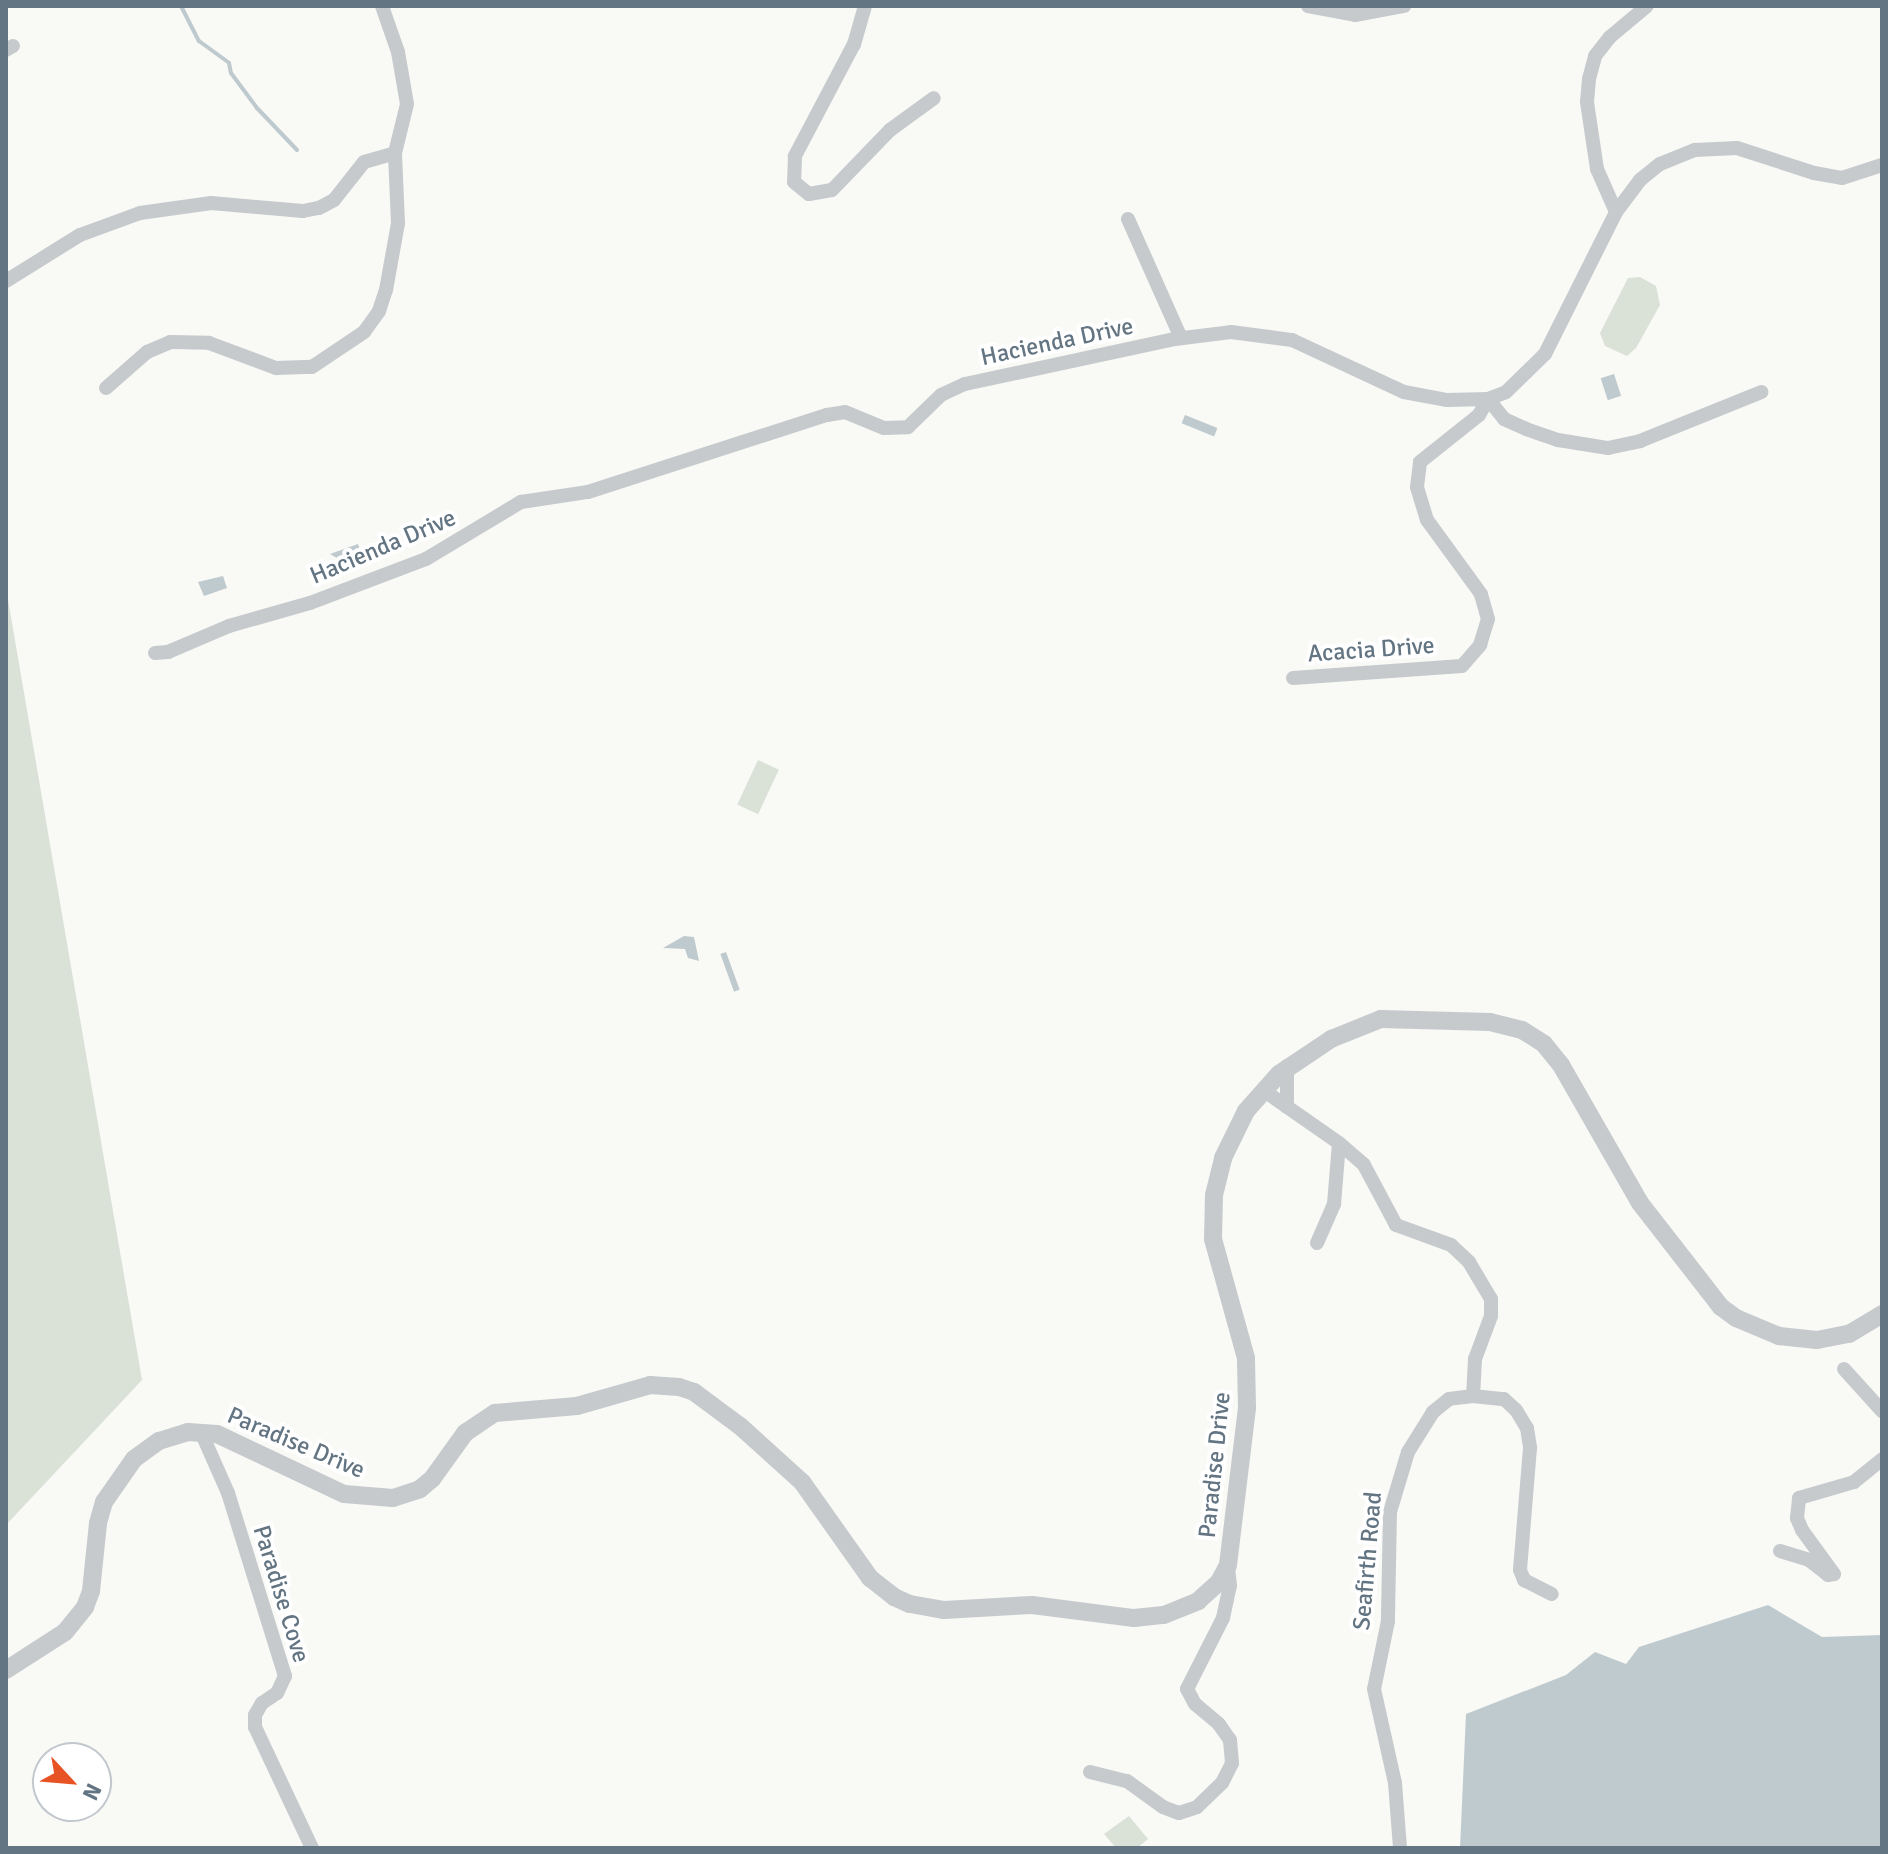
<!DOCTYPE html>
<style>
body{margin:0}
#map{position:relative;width:1888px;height:1854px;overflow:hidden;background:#f9f9f6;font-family:Signika,sans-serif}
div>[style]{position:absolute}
.green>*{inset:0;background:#dae1d7;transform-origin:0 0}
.water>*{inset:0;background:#bfcace;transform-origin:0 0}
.stream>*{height:4px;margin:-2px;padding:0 2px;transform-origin:2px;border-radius:2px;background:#bfcace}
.minor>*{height:14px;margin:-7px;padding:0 7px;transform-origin:7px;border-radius:7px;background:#c6cacd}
.tertiary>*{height:18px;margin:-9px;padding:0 9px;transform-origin:9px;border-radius:9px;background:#c6cacd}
span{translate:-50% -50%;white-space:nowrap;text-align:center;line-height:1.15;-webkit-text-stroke:8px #fff;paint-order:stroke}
.street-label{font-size:24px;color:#637482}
.frame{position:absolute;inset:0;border:8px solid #637482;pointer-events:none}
.north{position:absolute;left:32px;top:1742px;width:80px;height:80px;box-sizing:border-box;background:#fff;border:2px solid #c1c7cd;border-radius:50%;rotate:116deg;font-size:22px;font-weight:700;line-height:32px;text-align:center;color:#637482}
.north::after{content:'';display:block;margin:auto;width:28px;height:36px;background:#e85326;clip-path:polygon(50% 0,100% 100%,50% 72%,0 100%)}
</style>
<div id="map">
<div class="green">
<i style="clip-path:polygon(1640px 277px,1656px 286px,1660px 305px,1636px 348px,1627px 356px,1605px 346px,1600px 333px,1628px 278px)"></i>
<i style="clip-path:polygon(6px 588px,142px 1380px,6px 1525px)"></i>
<i style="left:758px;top:760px;width:23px;height:49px;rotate:25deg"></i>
<i style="clip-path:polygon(1129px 1816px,1148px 1839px,1137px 1848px,1116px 1848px,1104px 1834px)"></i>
</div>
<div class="water">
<i style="left:1614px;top:374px;width:23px;height:14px;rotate:72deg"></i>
<i style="left:1185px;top:415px;width:35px;height:9px;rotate:22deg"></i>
<i style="clip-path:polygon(358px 544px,361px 553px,333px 563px,337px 558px,330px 554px)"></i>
<i style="clip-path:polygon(223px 576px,227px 588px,204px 596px,198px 582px)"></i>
<i style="clip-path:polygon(684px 936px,694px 937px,699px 961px,688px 958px,685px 949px,663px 948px)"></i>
<i style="left:726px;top:952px;width:40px;height:6px;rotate:70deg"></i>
<i style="clip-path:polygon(1768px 1605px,1822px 1637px,1882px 1635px,1882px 1848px,1460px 1848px,1466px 1714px,1566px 1675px,1595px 1652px,1626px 1664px,1639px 1647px)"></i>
</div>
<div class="stream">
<i style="left:181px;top:6px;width:39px;rotate:63deg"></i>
<i style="left:199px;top:41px;width:37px;rotate:36deg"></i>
<i style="left:229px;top:63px;width:10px;rotate:79deg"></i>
<i style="left:231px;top:73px;width:44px;rotate:53.4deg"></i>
<i style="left:257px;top:108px;width:58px;rotate:46.4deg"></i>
</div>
<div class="minor">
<i style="left:865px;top:6px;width:40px;rotate:106deg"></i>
<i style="left:854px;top:44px;width:127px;rotate:117.8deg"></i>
<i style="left:795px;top:156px;width:26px;rotate:92deg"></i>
<i style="left:794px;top:182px;width:19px;rotate:39deg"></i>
<i style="left:809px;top:194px;width:23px;rotate:-10deg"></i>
<i style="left:832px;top:190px;width:83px;rotate:-46deg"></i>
<i style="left:890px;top:130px;width:54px;rotate:-36deg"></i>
<i style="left:1308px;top:6px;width:48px;rotate:10.8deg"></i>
<i style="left:1355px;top:15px;width:50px;rotate:-10.4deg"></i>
<i style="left:6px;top:50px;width:8px;rotate:-30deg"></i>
<i style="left:1616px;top:212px;width:47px;rotate:-113.8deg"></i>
<i style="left:1597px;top:169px;width:68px;rotate:-98.5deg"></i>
<i style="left:1587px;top:102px;width:23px;rotate:-85deg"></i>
<i style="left:1589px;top:79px;width:24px;rotate:-75deg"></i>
<i style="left:1595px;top:56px;width:24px;rotate:-52deg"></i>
<i style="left:1610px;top:37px;width:48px;rotate:-40deg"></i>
<i style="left:1128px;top:219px;width:130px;rotate:66deg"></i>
<i style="left:6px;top:281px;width:87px;rotate:-31.9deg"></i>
<i style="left:80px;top:235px;width:64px;rotate:-20.1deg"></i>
<i style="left:140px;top:213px;width:72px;rotate:-8deg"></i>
<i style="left:211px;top:203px;width:92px;rotate:5deg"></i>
<i style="left:303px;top:211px;width:16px;rotate:-11deg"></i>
<i style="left:319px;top:208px;width:17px;rotate:-28deg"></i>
<i style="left:334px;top:200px;width:48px;rotate:-51.7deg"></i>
<i style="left:364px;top:162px;width:32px;rotate:-16deg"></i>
<i style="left:106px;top:388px;width:55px;rotate:-41.3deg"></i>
<i style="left:147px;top:352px;width:25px;rotate:-23deg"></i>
<i style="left:170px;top:342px;width:39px;rotate:1deg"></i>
<i style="left:209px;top:343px;width:72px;rotate:20.5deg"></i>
<i style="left:276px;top:368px;width:36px;rotate:-2deg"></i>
<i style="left:312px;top:367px;width:63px;rotate:-33.9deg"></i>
<i style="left:364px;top:332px;width:26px;rotate:-54deg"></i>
<i style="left:379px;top:311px;width:22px;rotate:-72deg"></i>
<i style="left:386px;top:290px;width:68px;rotate:-79.8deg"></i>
<i style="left:398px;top:223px;width:70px;rotate:-92.5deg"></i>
<i style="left:395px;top:153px;width:50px;rotate:-76.2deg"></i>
<i style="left:407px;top:104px;width:53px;rotate:-99.8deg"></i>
<i style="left:398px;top:52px;width:49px;rotate:-109.2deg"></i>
<i style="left:155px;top:653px;width:13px;rotate:-4deg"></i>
<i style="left:168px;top:652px;width:66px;rotate:-23.1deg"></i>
<i style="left:229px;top:626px;width:84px;rotate:-15.9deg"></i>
<i style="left:310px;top:603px;width:124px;rotate:-20.8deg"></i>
<i style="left:426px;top:559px;width:111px;rotate:-31deg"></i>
<i style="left:521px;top:502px;width:68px;rotate:-8.5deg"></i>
<i style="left:588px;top:492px;width:251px;rotate:-17.9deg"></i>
<i style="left:827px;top:415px;width:18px;rotate:-9deg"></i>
<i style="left:845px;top:412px;width:42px;rotate:22.3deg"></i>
<i style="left:884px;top:428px;width:24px;rotate:-2deg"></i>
<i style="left:908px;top:427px;width:46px;rotate:-44.1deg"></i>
<i style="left:941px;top:395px;width:26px;rotate:-25deg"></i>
<i style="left:965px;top:384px;width:215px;rotate:-12.1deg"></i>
<i style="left:1175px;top:339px;width:56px;rotate:-7.1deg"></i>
<i style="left:1231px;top:332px;width:62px;rotate:7.5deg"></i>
<i style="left:1292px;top:340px;width:123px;rotate:24.9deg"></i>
<i style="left:1404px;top:392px;width:44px;rotate:10.5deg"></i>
<i style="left:1447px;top:400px;width:41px;rotate:-1.4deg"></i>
<i style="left:1488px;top:399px;width:19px;rotate:-21deg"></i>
<i style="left:1506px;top:392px;width:54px;rotate:-44.3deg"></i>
<i style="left:1545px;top:354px;width:159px;rotate:-63.4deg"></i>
<i style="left:1616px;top:212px;width:40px;rotate:-53deg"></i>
<i style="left:1640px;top:180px;width:26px;rotate:-39deg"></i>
<i style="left:1660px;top:164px;width:38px;rotate:-22deg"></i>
<i style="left:1695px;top:150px;width:42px;rotate:-2.7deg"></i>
<i style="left:1737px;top:148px;width:81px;rotate:18deg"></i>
<i style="left:1814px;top:173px;width:28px;rotate:10deg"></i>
<i style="left:1842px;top:178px;width:42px;rotate:-18deg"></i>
<i style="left:1293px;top:678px;width:169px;rotate:-4.1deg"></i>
<i style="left:1462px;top:666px;width:28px;rotate:-49deg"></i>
<i style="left:1480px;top:645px;width:27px;rotate:-73deg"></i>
<i style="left:1488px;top:619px;width:26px;rotate:-106deg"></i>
<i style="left:1481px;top:594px;width:92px;rotate:-126.1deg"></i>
<i style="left:1427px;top:520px;width:34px;rotate:-107deg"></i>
<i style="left:1417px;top:487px;width:25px;rotate:-83deg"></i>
<i style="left:1420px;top:462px;width:75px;rotate:-38.5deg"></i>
<i style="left:1479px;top:415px;width:18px;rotate:-61deg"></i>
<i style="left:1488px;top:399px;width:26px;rotate:51deg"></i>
<i style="left:1504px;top:419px;width:24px;rotate:24deg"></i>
<i style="left:1526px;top:429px;width:34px;rotate:19deg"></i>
<i style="left:1558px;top:440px;width:51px;rotate:9.1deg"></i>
<i style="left:1608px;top:448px;width:33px;rotate:-12deg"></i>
<i style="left:1640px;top:441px;width:131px;rotate:-22deg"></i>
<i style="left:1263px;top:1090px;width:93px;rotate:34.9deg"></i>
<i style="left:1339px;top:1143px;width:33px;rotate:41deg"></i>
<i style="left:1364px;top:1165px;width:68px;rotate:61.9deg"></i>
<i style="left:1396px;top:1225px;width:59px;rotate:20deg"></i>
<i style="left:1451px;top:1245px;width:25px;rotate:43deg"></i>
<i style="left:1469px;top:1262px;width:43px;rotate:59.3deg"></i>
<i style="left:1491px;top:1299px;width:17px;rotate:90deg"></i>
<i style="left:1491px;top:1316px;width:46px;rotate:110.4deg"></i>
<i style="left:1475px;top:1359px;width:37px;rotate:93deg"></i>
<i style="left:1473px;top:1396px;width:24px;rotate:173deg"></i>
<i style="left:1449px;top:1399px;width:21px;rotate:141deg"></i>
<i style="left:1433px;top:1412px;width:47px;rotate:122deg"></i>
<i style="left:1408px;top:1452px;width:63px;rotate:106.7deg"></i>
<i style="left:1390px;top:1512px;width:109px;rotate:91.1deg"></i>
<i style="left:1388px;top:1621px;width:69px;rotate:101.6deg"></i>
<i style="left:1374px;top:1689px;width:96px;rotate:77.4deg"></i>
<i style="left:1395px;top:1783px;width:65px;rotate:85.6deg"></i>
<i style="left:1287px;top:1107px;width:41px;rotate:-90deg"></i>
<i style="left:1317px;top:1243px;width:43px;rotate:-66.4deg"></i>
<i style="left:1334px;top:1204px;width:61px;rotate:-85.3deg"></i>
<i style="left:1844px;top:1369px;width:57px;rotate:47.9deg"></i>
<i style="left:1473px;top:1396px;width:31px;rotate:6deg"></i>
<i style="left:1504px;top:1399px;width:16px;rotate:43deg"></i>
<i style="left:1516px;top:1410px;width:21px;rotate:59deg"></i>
<i style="left:1527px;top:1428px;width:20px;rotate:81deg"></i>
<i style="left:1530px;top:1448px;width:122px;rotate:94.7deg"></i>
<i style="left:1520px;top:1570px;width:11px;rotate:68deg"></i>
<i style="left:1524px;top:1580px;width:31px;rotate:27deg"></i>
<i style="left:201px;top:1432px;width:67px;rotate:66.1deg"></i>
<i style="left:228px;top:1493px;width:192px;rotate:72.7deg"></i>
<i style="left:285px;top:1676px;width:19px;rotate:115deg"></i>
<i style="left:277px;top:1693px;width:18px;rotate:146deg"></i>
<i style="left:262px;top:1703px;width:14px;rotate:120deg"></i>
<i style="left:255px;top:1715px;width:12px;rotate:90deg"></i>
<i style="left:255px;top:1727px;width:134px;rotate:64.8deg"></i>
<i style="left:1780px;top:1551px;width:30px;rotate:17deg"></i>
<i style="left:1809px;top:1560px;width:24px;rotate:38deg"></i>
<i style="left:1828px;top:1575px;width:6px;rotate:-9deg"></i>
<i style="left:1834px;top:1574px;width:54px;rotate:-126deg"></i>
<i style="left:1802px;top:1530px;width:13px;rotate:-113deg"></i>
<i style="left:1797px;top:1518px;width:20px;rotate:-84deg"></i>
<i style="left:1799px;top:1498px;width:57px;rotate:-16.2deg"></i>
<i style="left:1854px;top:1482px;width:36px;rotate:-39deg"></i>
<i style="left:1090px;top:1772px;width:38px;rotate:14deg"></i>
<i style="left:1127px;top:1781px;width:44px;rotate:35.8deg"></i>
<i style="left:1163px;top:1807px;width:17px;rotate:21deg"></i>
<i style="left:1179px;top:1813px;width:19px;rotate:-18deg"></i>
<i style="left:1197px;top:1807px;width:35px;rotate:-44deg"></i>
<i style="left:1222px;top:1783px;width:22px;rotate:-63deg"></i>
<i style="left:1232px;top:1763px;width:23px;rotate:-95deg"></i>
<i style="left:1230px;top:1740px;width:19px;rotate:-125deg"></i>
<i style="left:1219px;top:1724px;width:31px;rotate:-140deg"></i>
<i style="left:1195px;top:1704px;width:17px;rotate:-118deg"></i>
<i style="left:1187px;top:1689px;width:80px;rotate:-63.1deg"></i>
<i style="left:1223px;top:1618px;width:33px;rotate:-78deg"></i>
<i style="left:1230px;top:1586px;width:20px;rotate:-96deg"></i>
</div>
<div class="tertiary">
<i style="left:6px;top:1670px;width:70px;rotate:-32.8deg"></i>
<i style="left:65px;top:1632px;width:32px;rotate:-51deg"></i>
<i style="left:85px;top:1607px;width:17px;rotate:-69deg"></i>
<i style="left:91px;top:1591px;width:68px;rotate:-84.1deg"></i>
<i style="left:98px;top:1523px;width:22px;rotate:-74deg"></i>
<i style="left:104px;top:1502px;width:52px;rotate:-55.1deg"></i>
<i style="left:134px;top:1459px;width:31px;rotate:-36deg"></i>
<i style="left:159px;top:1441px;width:30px;rotate:-17deg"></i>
<i style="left:188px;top:1432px;width:29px;rotate:4deg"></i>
<i style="left:217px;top:1434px;width:140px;rotate:25.3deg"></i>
<i style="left:344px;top:1494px;width:49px;rotate:4.7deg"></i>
<i style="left:393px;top:1498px;width:28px;rotate:-18deg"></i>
<i style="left:420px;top:1489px;width:16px;rotate:-40deg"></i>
<i style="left:432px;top:1479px;width:57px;rotate:-54.3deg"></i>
<i style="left:465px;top:1433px;width:36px;rotate:-34deg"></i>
<i style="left:495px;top:1413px;width:82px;rotate:-4.9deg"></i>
<i style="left:577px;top:1406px;width:76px;rotate:-16deg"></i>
<i style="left:650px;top:1385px;width:29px;rotate:4deg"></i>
<i style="left:679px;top:1387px;width:16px;rotate:18deg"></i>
<i style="left:694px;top:1392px;width:57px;rotate:36.5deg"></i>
<i style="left:740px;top:1426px;width:84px;rotate:42.1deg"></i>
<i style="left:802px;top:1482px;width:118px;rotate:54.7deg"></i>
<i style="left:870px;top:1578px;width:31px;rotate:38deg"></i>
<i style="left:894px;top:1597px;width:17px;rotate:24deg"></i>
<i style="left:910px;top:1604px;width:35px;rotate:10deg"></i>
<i style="left:944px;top:1610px;width:88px;rotate:-3.3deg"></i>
<i style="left:1032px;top:1605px;width:103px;rotate:7.3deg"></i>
<i style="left:1134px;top:1618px;width:30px;rotate:-6deg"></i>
<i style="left:1164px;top:1615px;width:37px;rotate:-22deg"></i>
<i style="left:1198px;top:1601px;width:28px;rotate:-42deg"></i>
<i style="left:1219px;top:1582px;width:19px;rotate:-62deg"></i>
<i style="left:1228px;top:1565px;width:159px;rotate:-83.1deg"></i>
<i style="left:1247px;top:1407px;width:49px;rotate:-91.2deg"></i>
<i style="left:1246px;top:1358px;width:123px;rotate:-105.5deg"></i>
<i style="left:1213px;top:1239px;width:44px;rotate:-88.7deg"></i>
<i style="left:1214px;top:1195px;width:38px;rotate:-76deg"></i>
<i style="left:1223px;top:1158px;width:52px;rotate:-63.9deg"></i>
<i style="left:1246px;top:1111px;width:50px;rotate:-48.3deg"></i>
<i style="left:1279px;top:1074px;width:63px;rotate:-33.9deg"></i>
<i style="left:1331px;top:1039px;width:54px;rotate:-21.8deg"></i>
<i style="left:1381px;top:1019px;width:109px;rotate:1.6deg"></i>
<i style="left:1490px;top:1022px;width:33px;rotate:14deg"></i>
<i style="left:1522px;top:1030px;width:26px;rotate:32deg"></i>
<i style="left:1544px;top:1044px;width:27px;rotate:51deg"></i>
<i style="left:1561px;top:1065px;width:159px;rotate:60.2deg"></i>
<i style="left:1640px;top:1203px;width:132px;rotate:52.1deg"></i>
<i style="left:1721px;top:1307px;width:19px;rotate:36deg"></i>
<i style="left:1736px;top:1318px;width:47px;rotate:22.7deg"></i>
<i style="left:1779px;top:1336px;width:38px;rotate:6deg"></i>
<i style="left:1817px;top:1340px;width:33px;rotate:-11deg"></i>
<i style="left:1849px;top:1334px;width:39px;rotate:-31deg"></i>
</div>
<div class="street-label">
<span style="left:1057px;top:342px;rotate:-12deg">Hacienda Drive</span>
<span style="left:383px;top:547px;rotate:-23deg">Hacienda Drive</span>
<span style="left:1371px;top:650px;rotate:-4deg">Acacia Drive</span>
<span style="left:296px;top:1443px;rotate:23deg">Paradise Drive</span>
<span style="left:1215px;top:1465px;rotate:-84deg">Paradise Drive</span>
<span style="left:1368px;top:1561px;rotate:-85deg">Seafirth Road</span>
<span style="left:281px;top:1594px;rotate:73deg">Paradise Cove</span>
</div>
<div class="frame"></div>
<div class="north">N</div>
</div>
